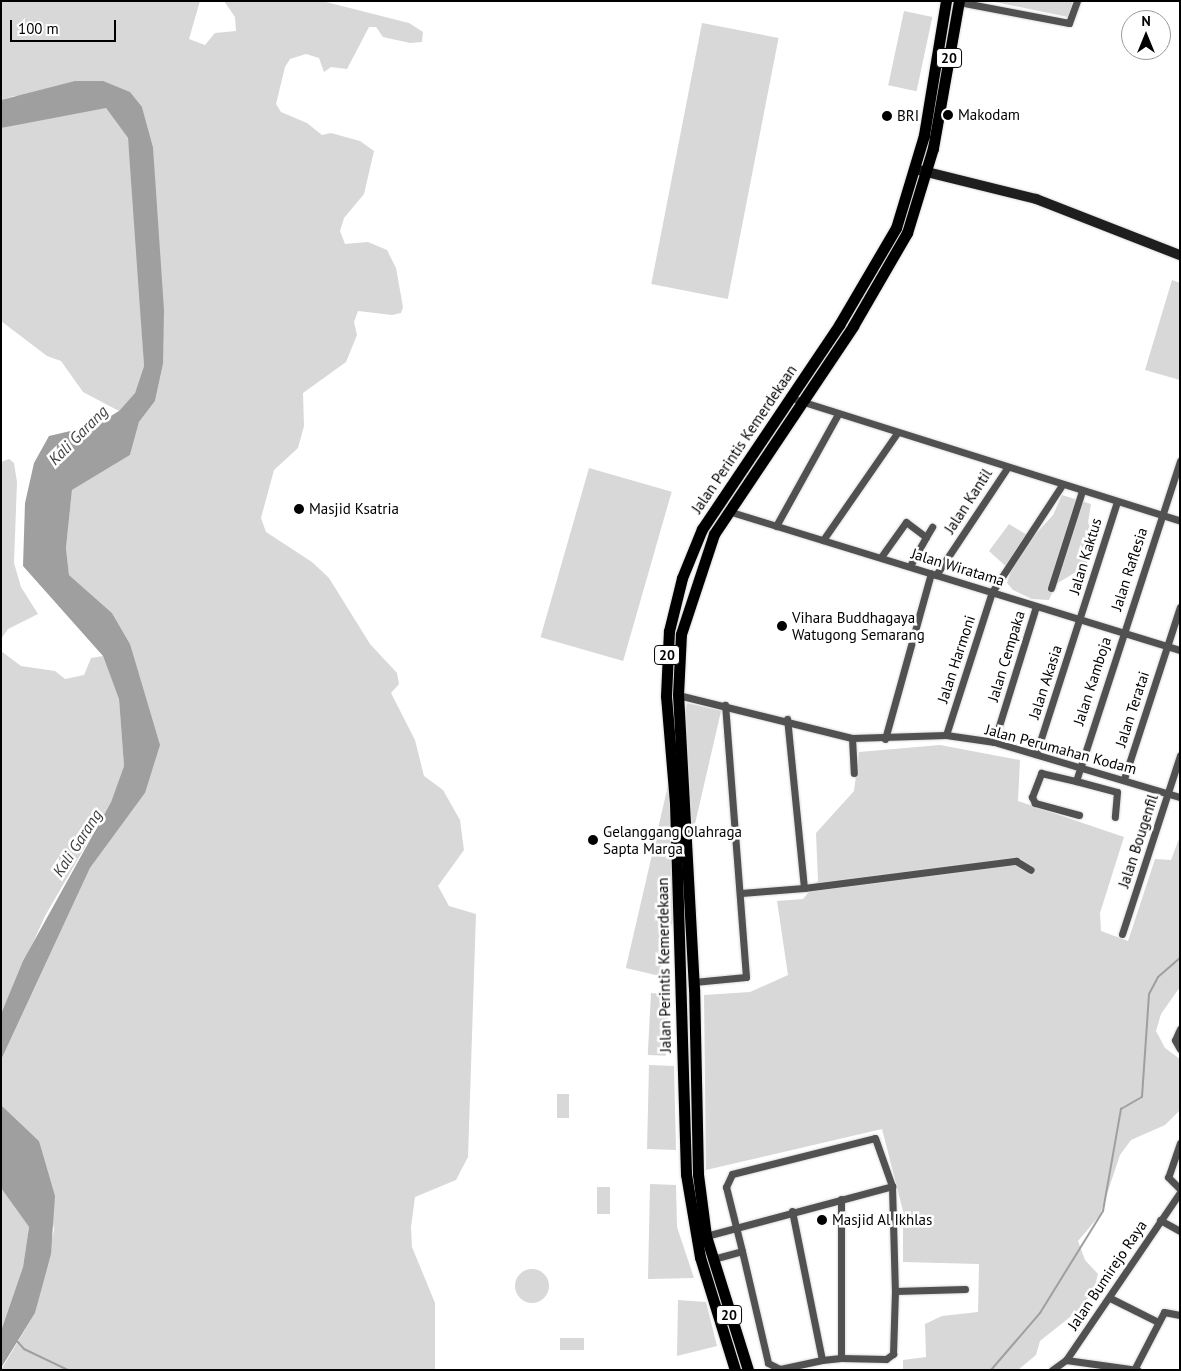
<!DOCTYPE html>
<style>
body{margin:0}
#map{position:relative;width:1181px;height:1371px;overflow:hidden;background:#fff;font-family:"PT Sans",sans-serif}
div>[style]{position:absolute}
.green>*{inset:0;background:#d8d8d8;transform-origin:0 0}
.round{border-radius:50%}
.water>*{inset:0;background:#9f9f9f}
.stream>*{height:2px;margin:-1px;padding:0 1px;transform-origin:1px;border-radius:1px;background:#9f9f9f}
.roads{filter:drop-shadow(0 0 1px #dbdbdb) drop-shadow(0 0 1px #dbdbdb)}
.minor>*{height:7px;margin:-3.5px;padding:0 3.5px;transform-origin:3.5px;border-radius:3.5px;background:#515151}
.secondary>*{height:10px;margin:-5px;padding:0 5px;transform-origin:5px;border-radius:5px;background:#1e1e1e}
.trunk>*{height:11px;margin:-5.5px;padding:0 5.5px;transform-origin:5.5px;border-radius:5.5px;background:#000}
.dots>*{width:14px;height:14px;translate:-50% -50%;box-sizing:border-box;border:2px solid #fff;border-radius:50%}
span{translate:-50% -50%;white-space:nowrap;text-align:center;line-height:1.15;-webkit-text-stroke:5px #fff;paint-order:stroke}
.shield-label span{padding:1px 4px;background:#fff;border:1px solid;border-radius:4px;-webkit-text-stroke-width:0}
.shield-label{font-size:14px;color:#000;font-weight:700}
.poi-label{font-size:15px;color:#000}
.left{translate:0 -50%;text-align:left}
.street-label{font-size:15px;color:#000}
.water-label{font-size:16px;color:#404040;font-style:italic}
.frame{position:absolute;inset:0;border:2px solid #000;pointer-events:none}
.north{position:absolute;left:1121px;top:10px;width:50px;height:50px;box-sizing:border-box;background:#fff;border:1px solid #999;border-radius:50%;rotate:0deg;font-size:14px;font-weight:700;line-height:20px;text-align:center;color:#000}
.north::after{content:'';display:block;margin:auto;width:18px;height:22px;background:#000;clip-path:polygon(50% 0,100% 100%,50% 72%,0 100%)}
.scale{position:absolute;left:10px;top:20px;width:106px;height:22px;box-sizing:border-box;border:2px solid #000;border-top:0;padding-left:6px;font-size:15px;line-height:18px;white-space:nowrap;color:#000;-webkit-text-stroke:4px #fff;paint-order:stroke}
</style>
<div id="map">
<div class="green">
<i style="clip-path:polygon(1px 1px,200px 1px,189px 39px,205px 45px,215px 33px,236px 31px,235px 17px,224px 1px,322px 1px,409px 23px,423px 32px,422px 42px,410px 43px,383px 37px,376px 27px,369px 27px,347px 69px,331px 67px,324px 72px,319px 58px,306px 54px,290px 59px,285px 67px,276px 104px,281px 112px,307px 123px,322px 135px,331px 133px,360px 141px,374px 151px,364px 194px,344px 218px,340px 231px,345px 244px,368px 242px,387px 250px,396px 268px,403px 307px,401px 313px,392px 315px,358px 311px,354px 322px,357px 335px,346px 362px,303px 393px,304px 426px,298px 448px,274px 470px,261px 518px,266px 532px,312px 562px,329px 578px,370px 644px,397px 673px,399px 684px,391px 693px,415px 740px,424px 776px,443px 790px,460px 820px,464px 850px,438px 886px,449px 906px,476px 914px,468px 1157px,456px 1180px,415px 1197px,411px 1227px,412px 1247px,435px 1303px,435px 1370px,1px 1370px,35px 1313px,54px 1230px,39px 1141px,1px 1105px,1px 1060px,90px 868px,145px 793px,141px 691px,130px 644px,112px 613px,69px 575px,66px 548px,72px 490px,130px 455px,139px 422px,155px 401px,163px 364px,153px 147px,142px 107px,14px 96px,1px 100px)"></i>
<i style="clip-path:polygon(990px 1px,1073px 1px,1068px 17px)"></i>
<i style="left:904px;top:11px;width:29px;height:76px;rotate:12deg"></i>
<i style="left:702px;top:23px;width:78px;height:266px;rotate:11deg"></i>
<i style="clip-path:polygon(87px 108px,106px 108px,128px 138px,133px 186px,144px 366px,135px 393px,119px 411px,83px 392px,61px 361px,47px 356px,1px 321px,1px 128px)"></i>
<i style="clip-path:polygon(1172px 280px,1180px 283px,1180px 380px,1145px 370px)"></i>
<i style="clip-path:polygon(9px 459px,14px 463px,17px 482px,14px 563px,21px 587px,38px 614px,8px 629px,1px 639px,1px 462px)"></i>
<i style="left:589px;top:468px;width:86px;height:176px;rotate:16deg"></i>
<i style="clip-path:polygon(1062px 495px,1091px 504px,1088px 523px,1095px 534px,1090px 553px,1086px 566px,1056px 584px,1049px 600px,1032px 599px,1013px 590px,1007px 583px,1011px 571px,989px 551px,1009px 524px,1032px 538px,1053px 515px)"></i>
<i style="clip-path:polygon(1px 651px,21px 666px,55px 671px,65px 679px,84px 675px,91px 658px,103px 656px,119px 698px,124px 766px,111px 802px,45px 916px,1px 1014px)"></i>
<i style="left:687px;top:703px;width:35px;height:272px;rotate:13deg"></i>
<i style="clip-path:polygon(940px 745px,1020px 760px,1018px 801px,1124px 837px,1100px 913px,1101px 931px,1128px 941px,1155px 859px,1171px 860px,1180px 836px,1180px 987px,1161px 1014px,1156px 1031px,1165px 1048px,1180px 1059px,1180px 1110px,1165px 1125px,1131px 1140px,1120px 1155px,1100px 1215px,1078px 1241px,1085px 1260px,1098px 1274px,1094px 1290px,1080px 1309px,1040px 1341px,1036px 1355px,1018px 1370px,903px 1370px,903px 1360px,926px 1357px,925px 1324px,942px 1316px,978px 1312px,979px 1264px,903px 1262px,903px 1211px,882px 1129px,706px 1170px,704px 995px,750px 992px,788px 975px,777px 901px,803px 899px,818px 881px,816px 833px,854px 791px,859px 752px)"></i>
<i style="left:651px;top:993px;width:18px;height:62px;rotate:3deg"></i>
<i style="clip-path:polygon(649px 1065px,674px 1066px,676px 1150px,647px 1149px)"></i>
<i style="left:557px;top:1094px;width:12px;height:24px"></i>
<i style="clip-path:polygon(650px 1184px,676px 1185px,677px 1227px,694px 1278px,648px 1279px)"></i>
<i style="left:597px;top:1187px;width:13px;height:27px"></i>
<i style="clip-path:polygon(1px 1188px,29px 1227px,23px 1267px,1px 1331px)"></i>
<i class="round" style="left:515px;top:1269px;width:34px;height:34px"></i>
<i style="clip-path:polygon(678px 1300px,706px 1302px,717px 1346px,677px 1356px)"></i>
<i style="left:560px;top:1338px;width:24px;height:12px"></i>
</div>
<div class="water">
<i style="clip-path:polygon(75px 81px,103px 81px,130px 92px,142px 107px,153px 147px,164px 310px,163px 364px,155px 401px,139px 422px,130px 455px,72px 490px,66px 548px,69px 575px,112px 613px,130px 644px,160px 745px,145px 793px,90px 868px,1px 1060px,1px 1014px,23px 961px,111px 802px,124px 766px,119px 699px,103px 656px,23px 566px,25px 503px,34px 463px,49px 436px,96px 425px,119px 411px,135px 393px,144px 366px,128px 138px,106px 108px,1px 128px,1px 100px)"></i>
<i style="clip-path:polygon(1px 1105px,39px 1141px,55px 1196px,51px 1254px,35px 1313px,1px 1368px,1px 1331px,23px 1267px,29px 1227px,1px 1188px)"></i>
</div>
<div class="stream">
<i style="left:16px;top:1340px;width:12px;rotate:48deg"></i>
<i style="left:24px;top:1349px;width:49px;rotate:25.5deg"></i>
<i style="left:991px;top:1370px;width:75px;rotate:-49.3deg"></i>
<i style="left:1040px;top:1313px;width:120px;rotate:-58.3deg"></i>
<i style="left:1103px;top:1211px;width:104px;rotate:-80deg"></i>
<i style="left:1121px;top:1109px;width:24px;rotate:-30deg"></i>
<i style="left:1142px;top:1097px;width:103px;rotate:-86.1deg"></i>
<i style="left:1149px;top:994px;width:19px;rotate:-62deg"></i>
<i style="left:1158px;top:977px;width:29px;rotate:-41deg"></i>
</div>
<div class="roads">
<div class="minor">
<i style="left:959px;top:2px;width:112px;rotate:10.8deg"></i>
<i style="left:1069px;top:23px;width:23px;rotate:-70deg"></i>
<i style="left:791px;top:398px;width:408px;rotate:17.5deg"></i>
<i style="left:728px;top:511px;width:473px;rotate:17.1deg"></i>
<i style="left:776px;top:526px;width:128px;rotate:-61deg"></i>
<i style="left:926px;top:537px;width:12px;rotate:-59deg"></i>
<i style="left:823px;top:540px;width:130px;rotate:-55.3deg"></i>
<i style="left:881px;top:557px;width:43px;rotate:-54.5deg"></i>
<i style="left:906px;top:522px;width:25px;rotate:37deg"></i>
<i style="left:926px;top:537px;width:33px;rotate:119deg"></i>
<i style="left:936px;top:575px;width:128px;rotate:-56.4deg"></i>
<i style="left:1051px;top:588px;width:102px;rotate:-72.3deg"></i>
<i style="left:678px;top:695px;width:179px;rotate:13.9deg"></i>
<i style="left:852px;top:738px;width:94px;rotate:-1.8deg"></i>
<i style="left:946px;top:735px;width:49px;rotate:8.3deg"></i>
<i style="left:994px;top:742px;width:194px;rotate:16.5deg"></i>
<i style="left:946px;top:735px;width:150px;rotate:-72.2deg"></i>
<i style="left:992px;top:592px;width:128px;rotate:-56.8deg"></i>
<i style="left:852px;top:738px;width:35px;rotate:87deg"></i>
<i style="left:885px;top:739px;width:172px;rotate:-74.5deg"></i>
<i style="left:994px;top:742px;width:142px;rotate:-72.8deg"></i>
<i style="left:1036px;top:754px;width:265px;rotate:-72.2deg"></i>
<i style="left:1124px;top:779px;width:181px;rotate:-72deg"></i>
<i style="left:1076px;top:781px;width:42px;rotate:15deg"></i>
<i style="left:1117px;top:792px;width:25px;rotate:95deg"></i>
<i style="left:1079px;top:815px;width:46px;rotate:-164.7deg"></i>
<i style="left:1035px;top:803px;width:7px;rotate:-117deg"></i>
<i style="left:1032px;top:797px;width:26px;rotate:-69deg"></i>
<i style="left:1041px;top:773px;width:36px;rotate:13deg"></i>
<i style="left:1076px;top:781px;width:337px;rotate:-72deg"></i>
<i style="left:804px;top:888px;width:214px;rotate:-7.3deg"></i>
<i style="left:1016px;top:861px;width:17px;rotate:31deg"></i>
<i style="left:741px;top:893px;width:63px;rotate:-4.5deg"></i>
<i style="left:804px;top:888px;width:170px;rotate:-95.7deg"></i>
<i style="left:1122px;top:934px;width:188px;rotate:-72deg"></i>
<i style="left:694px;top:982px;width:52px;rotate:-5.5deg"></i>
<i style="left:746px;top:977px;width:273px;rotate:-94.4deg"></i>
<i style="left:1180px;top:1029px;width:12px;rotate:114deg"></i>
<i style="left:1175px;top:1040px;width:10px;rotate:61deg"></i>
<i style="left:1180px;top:1143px;width:36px;rotate:109deg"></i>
<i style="left:1168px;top:1177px;width:17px;rotate:45deg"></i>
<i style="left:841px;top:1199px;width:159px;rotate:90deg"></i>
<i style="left:841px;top:1358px;width:45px;rotate:1.3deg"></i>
<i style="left:886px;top:1359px;width:9px;rotate:-36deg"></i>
<i style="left:893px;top:1354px;width:63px;rotate:-88.2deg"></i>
<i style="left:792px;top:1211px;width:152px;rotate:78.6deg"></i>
<i style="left:822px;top:1360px;width:19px;rotate:-6deg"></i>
<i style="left:1160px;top:1220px;width:23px;rotate:29deg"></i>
<i style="left:706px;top:1236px;width:193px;rotate:-15deg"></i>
<i style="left:892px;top:1186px;width:105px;rotate:88.4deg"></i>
<i style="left:895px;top:1291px;width:70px;rotate:-1.6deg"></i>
<i style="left:742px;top:1251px;width:115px;rotate:76.9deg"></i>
<i style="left:768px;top:1363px;width:13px;rotate:27deg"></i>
<i style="left:780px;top:1369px;width:43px;rotate:-12.1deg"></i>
<i style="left:713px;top:1259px;width:30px;rotate:-15deg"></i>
<i style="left:742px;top:1251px;width:66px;rotate:-104deg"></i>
<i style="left:726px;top:1187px;width:14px;rotate:-65deg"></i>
<i style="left:732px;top:1174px;width:147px;rotate:-14.1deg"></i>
<i style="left:875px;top:1138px;width:51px;rotate:70.5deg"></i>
<i style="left:1110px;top:1298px;width:54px;rotate:26.6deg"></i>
<i style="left:1066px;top:1360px;width:72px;rotate:8deg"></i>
<i style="left:1135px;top:1368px;width:63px;rotate:-62.6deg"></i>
<i style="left:1164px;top:1312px;width:16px;rotate:11deg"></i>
<i style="left:1052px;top:1370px;width:17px;rotate:-36deg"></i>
<i style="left:1066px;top:1360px;width:203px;rotate:-55.8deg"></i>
</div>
<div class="secondary">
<i style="left:915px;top:169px;width:125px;rotate:13.9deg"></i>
<i style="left:1036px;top:199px;width:155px;rotate:21.3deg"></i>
</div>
<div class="trunk">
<i style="left:735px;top:1370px;width:118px;rotate:-107.2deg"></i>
<i style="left:700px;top:1257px;width:84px;rotate:-99.6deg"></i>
<i style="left:686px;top:1174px;width:371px;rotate:-91.7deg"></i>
<i style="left:675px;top:803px;width:107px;rotate:-94.8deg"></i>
<i style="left:666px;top:696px;width:65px;rotate:-87.4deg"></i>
<i style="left:669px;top:631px;width:55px;rotate:-76.2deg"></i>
<i style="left:682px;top:578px;width:53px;rotate:-67.8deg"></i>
<i style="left:702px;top:529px;width:246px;rotate:-56.1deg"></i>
<i style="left:839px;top:325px;width:113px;rotate:-59.6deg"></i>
<i style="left:896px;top:228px;width:97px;rotate:-73.2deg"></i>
<i style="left:924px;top:135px;width:136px;rotate:-80.7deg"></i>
<i style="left:748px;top:1370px;width:140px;rotate:-107.4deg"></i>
<i style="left:706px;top:1236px;width:63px;rotate:-97.4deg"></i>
<i style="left:698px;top:1174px;width:185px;rotate:-91.2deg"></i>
<i style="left:694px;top:989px;width:294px;rotate:-93.1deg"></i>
<i style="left:678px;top:695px;width:61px;rotate:-87.2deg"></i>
<i style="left:681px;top:634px;width:105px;rotate:-71.7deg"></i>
<i style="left:714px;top:534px;width:250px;rotate:-56.2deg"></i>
<i style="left:853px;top:326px;width:108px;rotate:-59.9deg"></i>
<i style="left:907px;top:233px;width:89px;rotate:-73deg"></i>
<i style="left:933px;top:148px;width:149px;rotate:-80deg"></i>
</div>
</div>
<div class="dots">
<i style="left:948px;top:115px;background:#000"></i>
<i style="left:887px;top:116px;background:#000"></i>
<i style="left:299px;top:509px;background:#000"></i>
<i style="left:782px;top:626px;background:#000"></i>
<i style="left:593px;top:840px;background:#000"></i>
<i style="left:822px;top:1220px;background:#000"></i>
</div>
<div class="shield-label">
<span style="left:949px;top:58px">20</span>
<span style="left:667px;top:655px">20</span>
<span style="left:729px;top:1315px">20</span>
</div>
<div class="poi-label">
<span class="left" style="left:958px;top:115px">Makodam</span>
<span class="left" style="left:897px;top:116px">BRI</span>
<span class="left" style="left:309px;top:509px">Masjid Ksatria</span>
<span class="left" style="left:792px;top:626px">Vihara Buddhagaya<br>Watugong Semarang</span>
<span class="left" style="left:603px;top:840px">Gelanggang Olahraga<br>Sapta Marga</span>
<span class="left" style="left:832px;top:1220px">Masjid Al Ikhlas</span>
</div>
<div class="street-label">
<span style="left:744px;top:439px;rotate:-56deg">Jalan Perintis Kemerdekaan</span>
<span style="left:968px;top:501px;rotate:-57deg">Jalan Kantil</span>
<span style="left:1085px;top:556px;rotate:-73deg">Jalan Kaktus</span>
<span style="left:958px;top:567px;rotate:17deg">Jalan Wiratama</span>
<span style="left:1129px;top:569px;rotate:-72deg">Jalan Raflesia</span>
<span style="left:1006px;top:656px;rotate:-73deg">Jalan Cempaka</span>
<span style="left:956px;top:659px;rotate:-72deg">Jalan Harmoni</span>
<span style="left:1092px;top:681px;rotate:-72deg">Jalan Kamboja</span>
<span style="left:1045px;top:682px;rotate:-72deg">Jalan Akasia</span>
<span style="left:1132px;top:709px;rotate:-72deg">Jalan Teratai</span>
<span style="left:1061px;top:749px;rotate:15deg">Jalan Perumahan Kodam</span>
<span style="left:1138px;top:841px;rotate:-72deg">Jalan Bougenfil</span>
<span style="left:664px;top:965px;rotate:-91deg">Jalan Perintis Kemerdekaan</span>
<span style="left:1107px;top:1275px;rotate:-56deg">Jalan Bumirejo Raya</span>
</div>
<div class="water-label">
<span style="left:78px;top:435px;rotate:-45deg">Kali Garang</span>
<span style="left:77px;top:843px;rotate:-57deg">Kali Garang</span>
</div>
<div class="frame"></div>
<div class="north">N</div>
<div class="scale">100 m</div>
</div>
